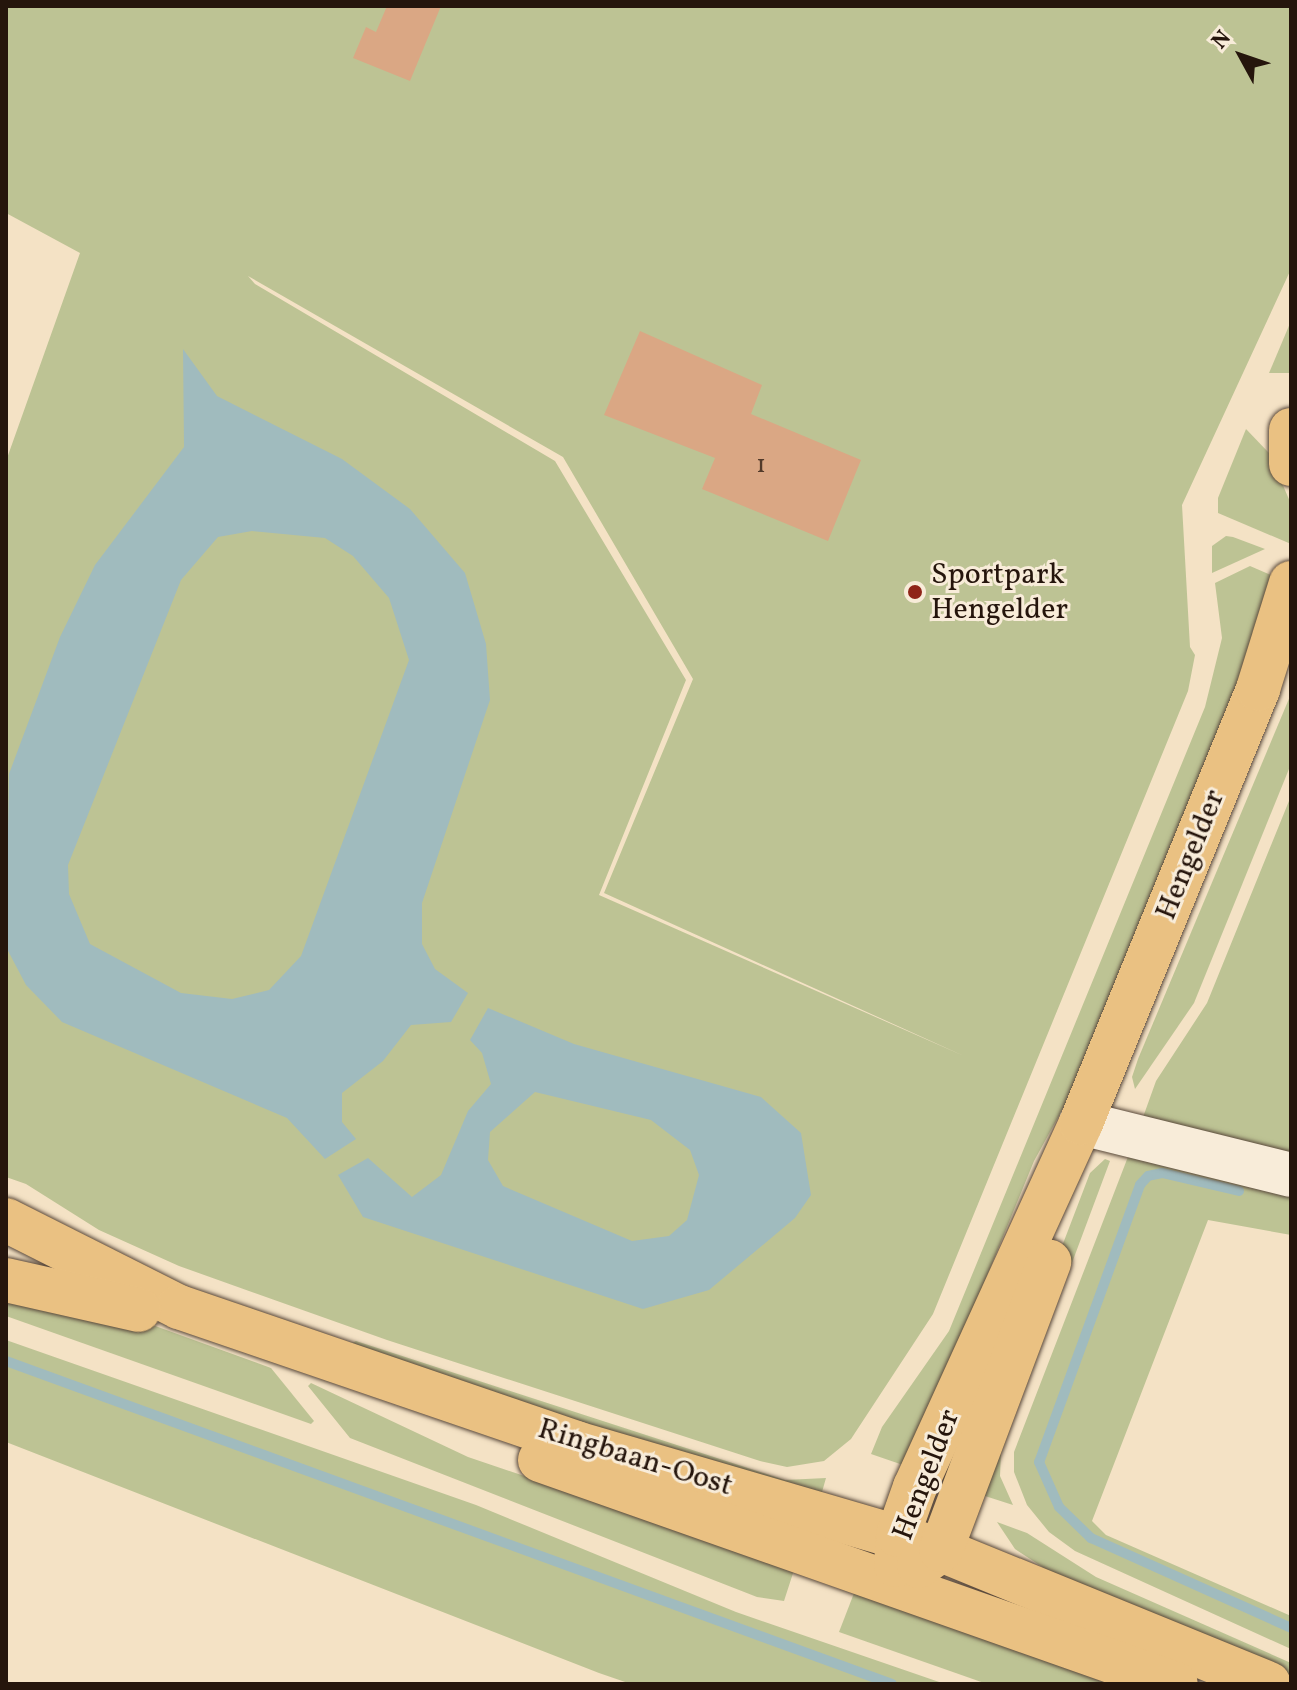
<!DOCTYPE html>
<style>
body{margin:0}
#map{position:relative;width:1297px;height:1690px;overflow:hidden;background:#f4e2c5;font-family:Vollkorn,serif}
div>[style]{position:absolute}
.green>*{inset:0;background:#bdc394}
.water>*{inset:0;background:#a0bbbe}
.stream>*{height:10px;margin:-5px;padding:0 5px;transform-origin:5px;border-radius:5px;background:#a0bbbe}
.building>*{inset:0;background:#daa784}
.roads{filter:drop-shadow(0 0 2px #59483a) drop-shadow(0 0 2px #59483a)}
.minor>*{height:44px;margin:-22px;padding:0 22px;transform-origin:22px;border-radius:22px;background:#f8ecd9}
.major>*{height:44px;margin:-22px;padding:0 22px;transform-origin:22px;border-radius:22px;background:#eac182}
.dots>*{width:22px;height:22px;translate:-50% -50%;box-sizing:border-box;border:4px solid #f8ecd9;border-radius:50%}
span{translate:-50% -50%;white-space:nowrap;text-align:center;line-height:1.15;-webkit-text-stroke:6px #f8ecd9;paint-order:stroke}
.number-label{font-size:26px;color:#523a2a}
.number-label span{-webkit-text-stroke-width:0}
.poi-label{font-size:30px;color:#25150c}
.left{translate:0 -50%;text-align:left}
.street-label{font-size:30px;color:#25150c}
.frame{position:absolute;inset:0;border:8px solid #25150c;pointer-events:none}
.north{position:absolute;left:1201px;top:16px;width:80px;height:80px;-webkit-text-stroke:6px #f8ecd9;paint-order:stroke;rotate:310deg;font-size:22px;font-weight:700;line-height:32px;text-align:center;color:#25150c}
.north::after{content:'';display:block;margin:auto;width:28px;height:36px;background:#25150c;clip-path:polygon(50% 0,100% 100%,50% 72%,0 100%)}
</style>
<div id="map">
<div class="green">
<i style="clip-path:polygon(evenodd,6px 6px,1291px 6px,1291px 269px,1182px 505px,1190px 647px,1195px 655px,1188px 691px,933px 1314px,851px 1439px,824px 1461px,787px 1467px,760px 1461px,387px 1340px,179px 1266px,99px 1230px,26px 1184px,6px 1177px,6px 461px,80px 253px,6px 213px,6px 6px,248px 276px,563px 457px,693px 679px,604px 893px,964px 1056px,599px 895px,686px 680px,555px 461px,255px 284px,248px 276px)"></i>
<i style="clip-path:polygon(1291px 321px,1291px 373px,1269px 373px)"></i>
<i style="clip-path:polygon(1246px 429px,1269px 453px,1291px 504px,1291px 544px,1218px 513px,1218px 498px)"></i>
<i style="clip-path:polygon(1226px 536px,1233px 537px,1265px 549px,1212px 573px,1212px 546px)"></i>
<i style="clip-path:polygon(1250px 566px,1280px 579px,1115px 1014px,1034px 1161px,946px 1376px,903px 1465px,871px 1454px,882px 1427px,949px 1331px,1205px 707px,1222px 638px,1215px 583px)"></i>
<i style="clip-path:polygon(1291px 694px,1291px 764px,1194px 1003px,1135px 1089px,1132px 1077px,1138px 1059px)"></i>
<i style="clip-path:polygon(1291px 796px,1291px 1167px,1142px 1120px,1156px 1081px,1207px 1003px)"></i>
<i style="clip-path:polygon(1131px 1149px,1291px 1183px,1291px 1235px,1208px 1220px,1092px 1521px,1106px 1535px,1291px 1616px,1291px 1649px,1075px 1551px,1049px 1532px,1027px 1505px,1014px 1472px,1014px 1452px)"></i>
<i style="clip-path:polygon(1105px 1159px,1110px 1161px,1001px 1453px,1000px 1476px,1013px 1505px,985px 1496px,991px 1432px,1090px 1173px)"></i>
<i style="clip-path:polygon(6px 1291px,136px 1319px,271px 1368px,314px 1421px,311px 1424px,6px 1316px)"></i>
<i style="clip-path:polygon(6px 1340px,476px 1505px,736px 1612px,945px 1684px,631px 1684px,599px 1673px,6px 1442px)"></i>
<i style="clip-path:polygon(356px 1341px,785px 1480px,826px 1478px,820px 1499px,342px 1348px)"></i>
<i style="clip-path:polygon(311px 1383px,468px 1457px,795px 1567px,784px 1601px,757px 1597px,350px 1438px,308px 1386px)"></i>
<i style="clip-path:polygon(997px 1522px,1027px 1533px,1096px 1577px,1291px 1663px,1291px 1678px,1050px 1572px,1015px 1549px)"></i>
<i style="clip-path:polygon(856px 1588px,1147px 1684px,987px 1684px,839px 1632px)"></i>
</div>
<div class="water">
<i style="clip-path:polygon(evenodd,183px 349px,217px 396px,342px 459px,410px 509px,465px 573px,486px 644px,490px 700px,422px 903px,422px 944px,435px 969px,468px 993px,451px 1022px,411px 1025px,383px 1061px,342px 1093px,342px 1122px,356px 1139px,325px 1159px,287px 1118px,62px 1022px,26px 985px,6px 947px,9px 774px,60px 637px,95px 565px,184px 447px,183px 349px,252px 531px,325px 538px,353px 556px,389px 598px,409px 660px,301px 956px,269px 990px,232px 999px,181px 993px,90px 944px,69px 894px,68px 865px,181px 580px,218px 537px,252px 531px)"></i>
<i style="clip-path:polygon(evenodd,488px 1008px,574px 1044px,761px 1097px,801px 1133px,811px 1195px,795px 1218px,709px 1290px,643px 1309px,363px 1217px,338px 1175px,368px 1158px,412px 1197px,441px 1175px,468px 1111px,491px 1084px,482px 1053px,470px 1040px,488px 1008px,535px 1092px,651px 1120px,690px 1150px,699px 1175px,687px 1220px,669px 1236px,632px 1241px,503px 1186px,488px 1160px,490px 1132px,535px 1092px)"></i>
</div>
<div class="stream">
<i style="left:1239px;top:1191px;width:79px;rotate:-166.8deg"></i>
<i style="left:1162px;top:1173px;width:14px;rotate:168deg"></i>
<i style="left:1148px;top:1176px;width:12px;rotate:132deg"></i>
<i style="left:1140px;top:1185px;width:295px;rotate:110deg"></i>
<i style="left:1039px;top:1462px;width:49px;rotate:66deg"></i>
<i style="left:1059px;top:1507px;width:45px;rotate:44.1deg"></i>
<i style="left:1091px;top:1538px;width:219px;rotate:24.2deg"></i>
<i style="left:6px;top:1361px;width:943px;rotate:20.03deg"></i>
</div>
<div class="building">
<i style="clip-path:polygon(387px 6px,441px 6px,410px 81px,353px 58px,366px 27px,376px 32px)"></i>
<i style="clip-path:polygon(640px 331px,762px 385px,751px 414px,861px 460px,828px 541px,702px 489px,715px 458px,604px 415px)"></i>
</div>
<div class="roads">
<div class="minor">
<i style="left:1081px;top:1123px;width:216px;rotate:13.9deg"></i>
</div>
<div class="major">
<i style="left:1291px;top:430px;width:34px;rotate:90deg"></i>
<i style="left:6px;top:1220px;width:194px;rotate:26.7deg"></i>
<i style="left:179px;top:1307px;width:420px;rotate:18.9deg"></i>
<i style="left:576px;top:1443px;width:380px;rotate:16.3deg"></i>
<i style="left:941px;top:1550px;width:354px;rotate:22.2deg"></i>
<i style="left:6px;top:1280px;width:136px;rotate:12.7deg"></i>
<i style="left:540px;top:1460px;width:674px;rotate:19.4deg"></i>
<i style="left:896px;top:1565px;width:30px;rotate:-86deg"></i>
<i style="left:898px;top:1535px;width:51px;rotate:-70.5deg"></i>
<i style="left:915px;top:1487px;width:400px;rotate:-65.5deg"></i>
<i style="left:1081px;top:1123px;width:469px;rotate:-67.8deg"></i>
<i style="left:1258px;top:689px;width:111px;rotate:-72.7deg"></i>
<i style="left:919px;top:1566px;width:27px;rotate:-36deg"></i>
<i style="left:941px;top:1550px;width:308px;rotate:-69.4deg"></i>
</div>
</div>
<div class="dots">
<i style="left:915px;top:592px;background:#8f2418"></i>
</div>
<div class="number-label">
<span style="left:761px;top:466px">1</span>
</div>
<div class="poi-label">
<span class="left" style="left:931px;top:592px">Sportpark<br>Hengelder</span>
</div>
<div class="street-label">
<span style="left:1191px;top:855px;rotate:-68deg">Hengelder</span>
<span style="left:635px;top:1458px;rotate:17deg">Ringbaan-Oost</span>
<span style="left:927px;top:1475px;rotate:-69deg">Hengelder</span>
</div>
<div class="frame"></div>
<div class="north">N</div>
</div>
